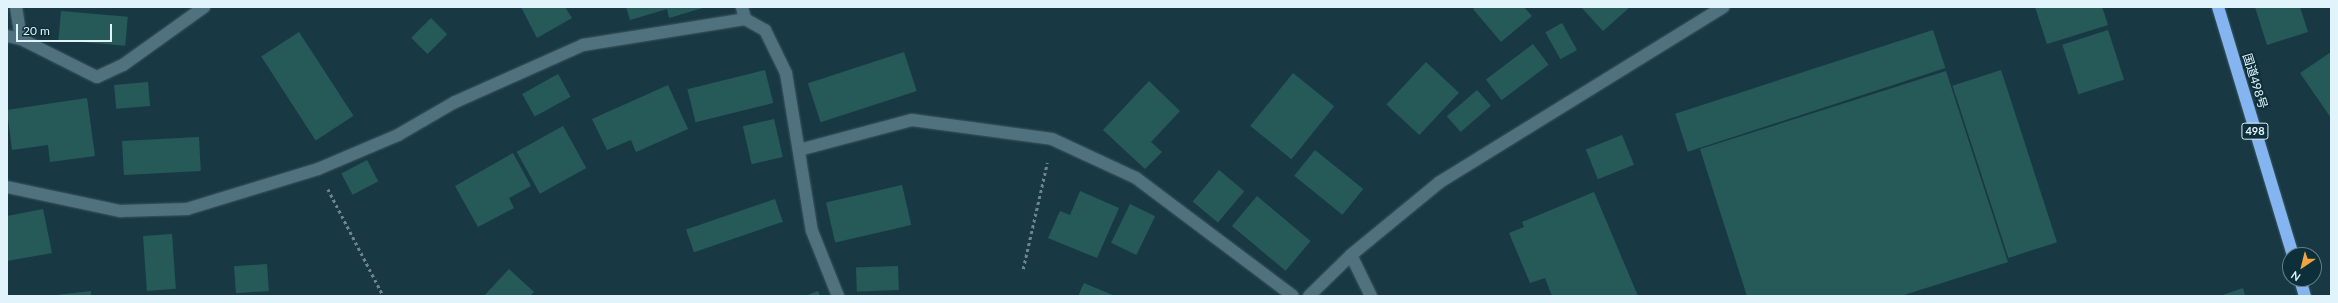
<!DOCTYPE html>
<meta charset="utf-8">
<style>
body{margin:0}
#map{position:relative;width:2338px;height:303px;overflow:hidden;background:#183944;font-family:Lato,"Noto Sans JP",sans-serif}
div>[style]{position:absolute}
.building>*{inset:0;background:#265a59;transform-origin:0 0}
.path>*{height:2.5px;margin-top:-1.25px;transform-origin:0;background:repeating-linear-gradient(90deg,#6b868f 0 3px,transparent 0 6px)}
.roads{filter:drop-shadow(0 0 1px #3b5761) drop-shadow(0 0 1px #3b5761)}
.minor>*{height:12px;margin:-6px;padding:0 6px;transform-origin:6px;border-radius:6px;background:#50717e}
.highway>*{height:12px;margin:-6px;padding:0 6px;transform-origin:6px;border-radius:6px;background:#85b5f0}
span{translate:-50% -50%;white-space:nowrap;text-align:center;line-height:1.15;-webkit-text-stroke:4px #0d2f3a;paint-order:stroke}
.shield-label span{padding:1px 3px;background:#0d2f3a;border:1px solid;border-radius:3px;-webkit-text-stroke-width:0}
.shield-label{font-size:11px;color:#e2f4fb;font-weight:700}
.street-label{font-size:12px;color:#e2f4fb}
.frame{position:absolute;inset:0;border:8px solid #e2f4fb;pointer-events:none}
.north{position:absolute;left:2282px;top:247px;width:40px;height:40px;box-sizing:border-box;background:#0d2f3a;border:1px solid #627e87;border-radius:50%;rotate:215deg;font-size:11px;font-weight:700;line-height:16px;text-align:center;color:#e2f4fb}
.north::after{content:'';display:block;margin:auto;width:14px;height:18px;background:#f3a442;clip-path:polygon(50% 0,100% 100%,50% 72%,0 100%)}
.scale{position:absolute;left:16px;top:24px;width:96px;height:18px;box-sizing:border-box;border:2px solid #e2f4fb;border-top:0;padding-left:5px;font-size:12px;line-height:14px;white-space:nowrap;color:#e2f4fb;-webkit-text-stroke:3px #0d2f3a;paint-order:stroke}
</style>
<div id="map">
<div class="building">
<i style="clip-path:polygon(521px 7px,565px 7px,572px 18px,537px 38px)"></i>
<i style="clip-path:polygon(626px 7px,706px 7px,669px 18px,667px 9px,630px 20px)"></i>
<i style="clip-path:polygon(1476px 7px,1524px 7px,1532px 16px,1501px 42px,1473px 9px)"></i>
<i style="clip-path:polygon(1581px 7px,1630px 7px,1603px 31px)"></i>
<i style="clip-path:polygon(2035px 7px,2102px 7px,2108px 25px,2047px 44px)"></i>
<i style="clip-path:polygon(2255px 7px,2300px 7px,2308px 32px,2267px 45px)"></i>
<i style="left:61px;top:11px;width:67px;height:29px;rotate:5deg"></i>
<i style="left:431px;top:18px;width:23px;height:28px;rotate:45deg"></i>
<i style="left:1562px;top:23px;width:31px;height:19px;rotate:61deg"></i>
<i style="left:1933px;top:30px;width:40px;height:271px;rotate:72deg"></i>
<i style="left:2108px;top:30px;width:52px;height:48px;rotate:72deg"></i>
<i style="left:299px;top:32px;width:100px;height:45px;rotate:57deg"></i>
<i style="left:1533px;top:44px;width:26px;height:59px;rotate:53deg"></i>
<i style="left:904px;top:52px;width:41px;height:101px;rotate:72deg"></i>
<i style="clip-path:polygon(2331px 52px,2331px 118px,2300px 73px)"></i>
<i style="left:1426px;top:62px;width:45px;height:58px;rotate:43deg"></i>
<i style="left:765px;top:70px;width:34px;height:80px;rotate:76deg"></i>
<i style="left:2001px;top:70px;width:181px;height:51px;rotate:72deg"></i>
<i style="clip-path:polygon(1946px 71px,2008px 262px,1901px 296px,1747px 296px,1700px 149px)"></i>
<i style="left:1293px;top:73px;width:53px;height:68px;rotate:39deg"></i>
<i style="left:558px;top:74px;width:26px;height:41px;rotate:61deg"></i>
<i style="clip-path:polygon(1149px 81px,1180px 111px,1151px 142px,1162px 152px,1145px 169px,1103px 130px)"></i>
<i style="left:148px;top:82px;width:24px;height:34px;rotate:85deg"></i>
<i style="clip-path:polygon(668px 85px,688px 129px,636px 152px,631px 140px,607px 150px,592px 119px)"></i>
<i style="left:1477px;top:90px;width:21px;height:40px;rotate:49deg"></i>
<i style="clip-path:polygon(87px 98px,95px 156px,50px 162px,48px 145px,12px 150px,7px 110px)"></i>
<i style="left:774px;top:119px;width:39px;height:32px;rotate:77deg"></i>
<i style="left:563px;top:126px;width:48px;height:53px;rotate:61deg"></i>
<i style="left:1622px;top:135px;width:32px;height:39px;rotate:68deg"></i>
<i style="left:199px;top:137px;width:34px;height:77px;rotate:87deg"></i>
<i style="left:1315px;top:150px;width:62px;height:33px;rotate:39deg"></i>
<i style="clip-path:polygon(513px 153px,531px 186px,509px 198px,514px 208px,478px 227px,455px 186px)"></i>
<i style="left:367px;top:160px;width:24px;height:29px;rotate:62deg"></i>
<i style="left:1219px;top:170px;width:33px;height:41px;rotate:40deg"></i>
<i style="left:902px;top:185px;width:41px;height:78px;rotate:77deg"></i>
<i style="clip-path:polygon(1080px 191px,1119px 208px,1097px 258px,1048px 238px,1060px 211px,1070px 215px)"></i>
<i style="clip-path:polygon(1594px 192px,1638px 296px,1552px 296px,1545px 278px,1530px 283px,1509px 233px,1524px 227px,1522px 222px)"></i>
<i style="left:1257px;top:196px;width:70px;height:39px;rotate:40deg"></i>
<i style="left:775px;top:199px;width:24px;height:94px;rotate:71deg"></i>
<i style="left:1130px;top:204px;width:28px;height:43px;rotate:26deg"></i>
<i style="clip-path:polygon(43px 209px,52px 253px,7px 261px,7px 216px)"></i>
<i style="left:172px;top:234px;width:55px;height:29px;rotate:86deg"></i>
<i style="left:267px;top:264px;width:27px;height:33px;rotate:86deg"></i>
<i style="left:898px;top:266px;width:24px;height:42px;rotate:88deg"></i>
<i style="clip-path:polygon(509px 269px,534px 292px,530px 296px,484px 296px)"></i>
<i style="clip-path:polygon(1084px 283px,1115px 296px,1078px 296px)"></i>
<i style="clip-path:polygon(2243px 288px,2245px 296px,2220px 296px)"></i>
<i style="clip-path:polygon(91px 291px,91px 296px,56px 296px,56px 295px)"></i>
<i style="clip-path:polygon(818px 291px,820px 296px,805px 296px)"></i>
</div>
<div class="path">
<i style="left:328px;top:189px;width:119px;rotate:62.6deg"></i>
<i style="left:1023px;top:269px;width:109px;rotate:-77.2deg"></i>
</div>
<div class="roads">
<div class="minor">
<i style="left:16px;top:7px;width:32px;rotate:81deg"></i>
<i style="left:742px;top:7px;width:12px;rotate:76deg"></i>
<i style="left:7px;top:36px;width:14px;rotate:12deg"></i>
<i style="left:21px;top:39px;width:85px;rotate:26.6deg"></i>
<i style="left:97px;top:77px;width:29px;rotate:-25deg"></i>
<i style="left:123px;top:65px;width:100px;rotate:-35.6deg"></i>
<i style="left:799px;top:150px;width:117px;rotate:-14.9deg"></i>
<i style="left:912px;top:120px;width:141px;rotate:7.7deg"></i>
<i style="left:1052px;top:139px;width:93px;rotate:24.9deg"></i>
<i style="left:1136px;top:178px;width:196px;rotate:36.9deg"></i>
<i style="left:7px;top:187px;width:116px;rotate:12deg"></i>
<i style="left:120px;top:211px;width:67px;rotate:-1.7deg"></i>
<i style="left:187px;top:209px;width:137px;rotate:-17deg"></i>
<i style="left:318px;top:169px;width:87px;rotate:-23deg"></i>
<i style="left:398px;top:135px;width:66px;rotate:-30.1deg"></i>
<i style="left:455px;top:102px;width:140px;rotate:-24deg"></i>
<i style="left:583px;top:45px;width:164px;rotate:-9.1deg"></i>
<i style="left:745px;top:19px;width:23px;rotate:29deg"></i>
<i style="left:765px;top:30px;width:48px;rotate:64deg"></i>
<i style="left:786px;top:73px;width:160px;rotate:80.7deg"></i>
<i style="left:812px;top:231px;width:70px;rotate:68.2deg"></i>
<i style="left:1351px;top:255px;width:46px;rotate:64deg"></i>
<i style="left:1309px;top:296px;width:59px;rotate:-44.3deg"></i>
<i style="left:1351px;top:255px;width:115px;rotate:-39.4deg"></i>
<i style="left:1440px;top:182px;width:333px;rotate:-31.7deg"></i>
</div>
<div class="highway">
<i style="left:2218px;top:7px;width:259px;rotate:73.2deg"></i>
<i style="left:2300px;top:279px;width:18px;rotate:74deg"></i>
</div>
</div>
<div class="shield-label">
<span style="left:2255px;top:131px">498</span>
</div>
<div class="street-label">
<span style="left:2255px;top:81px;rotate:73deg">国道498号</span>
</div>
<div class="frame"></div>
<div class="north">N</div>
<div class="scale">20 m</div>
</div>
